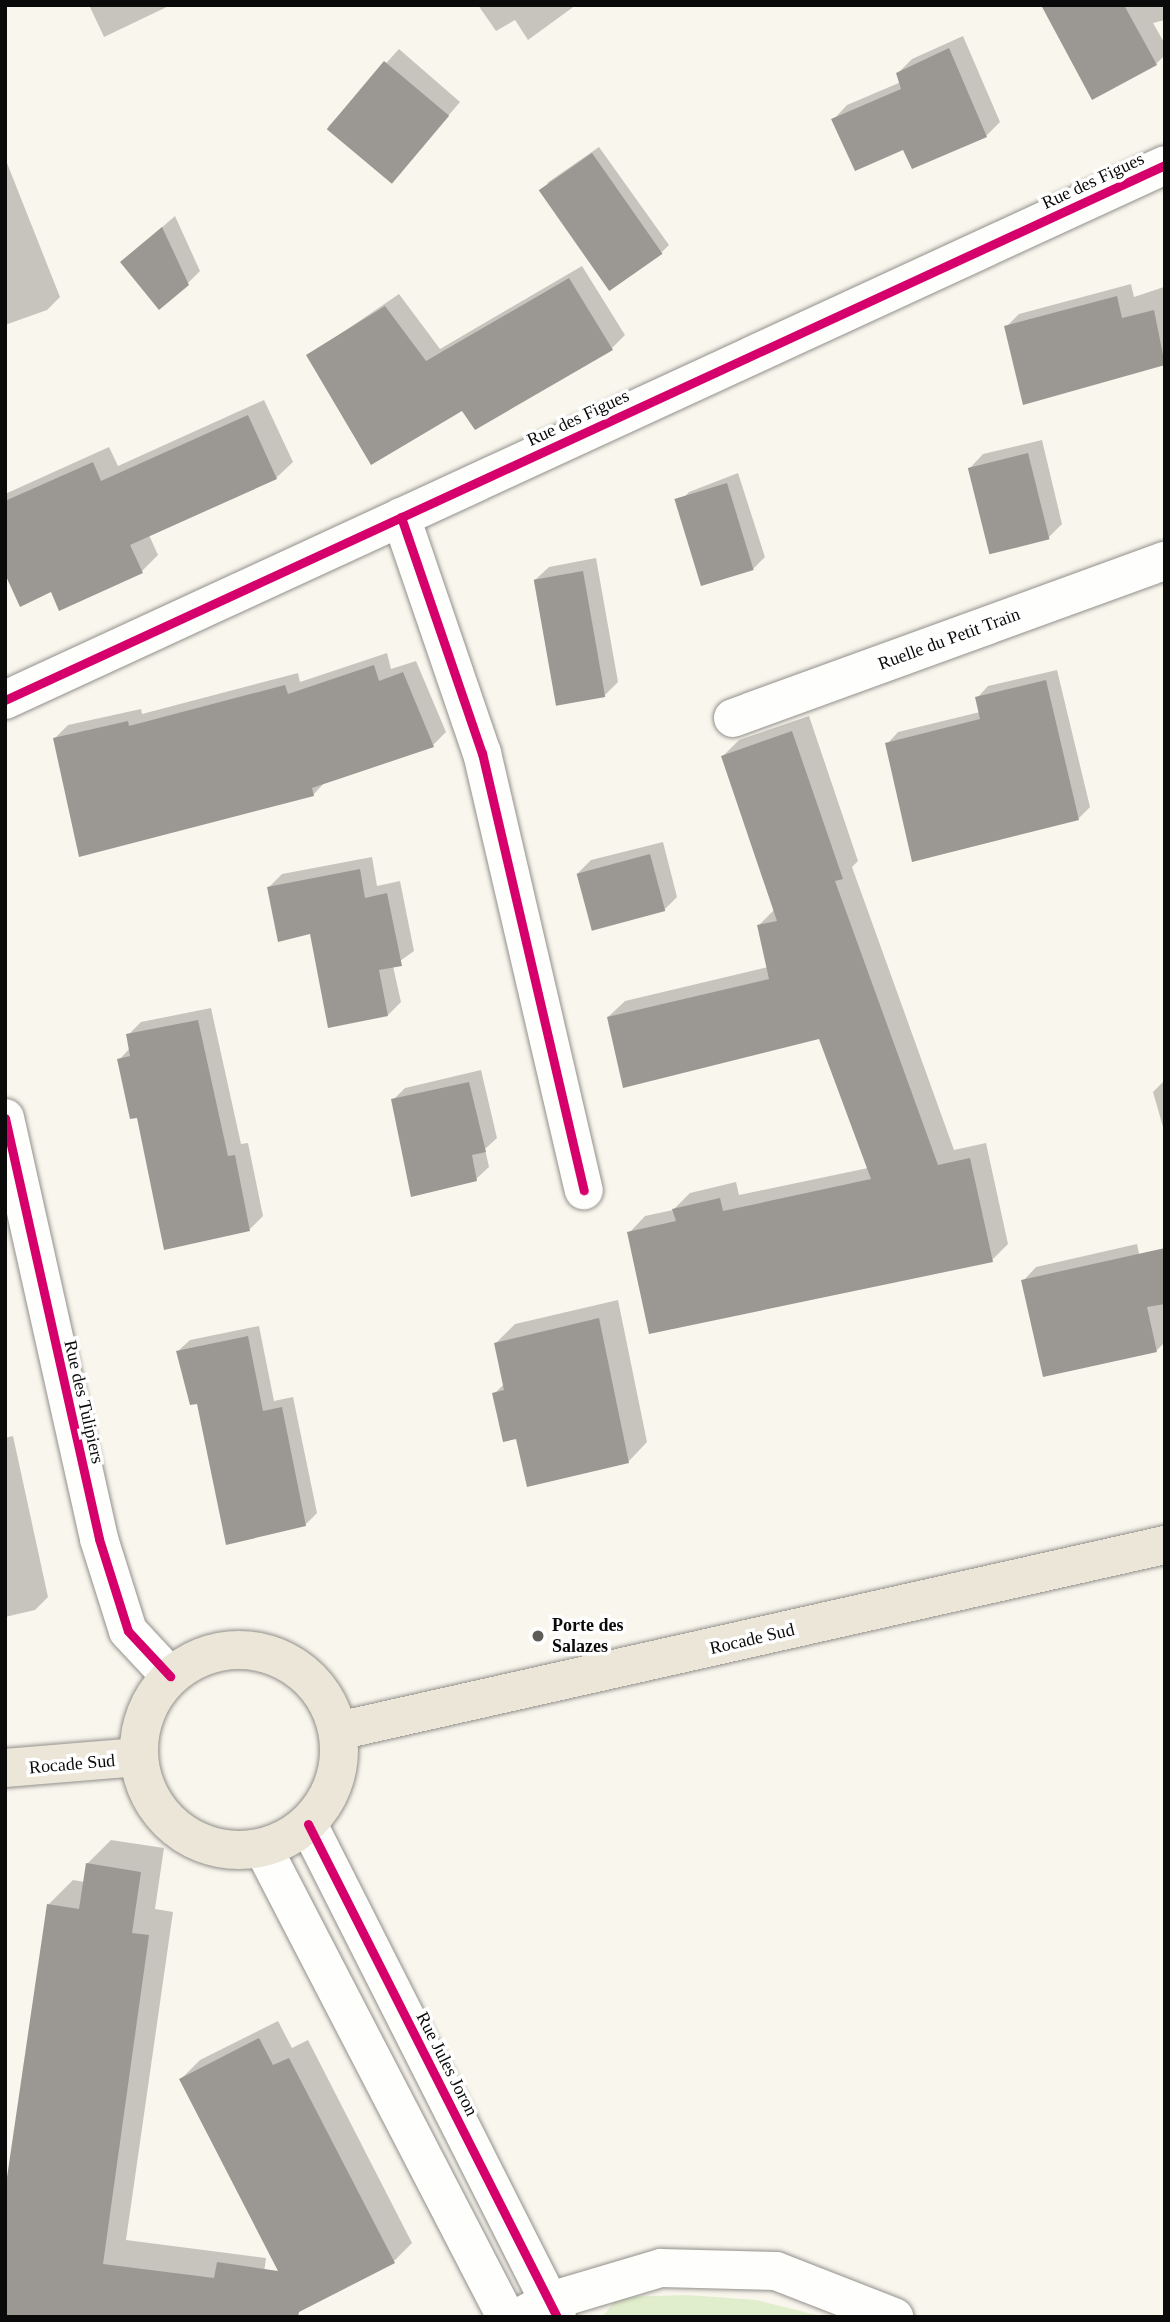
<!DOCTYPE html>
<style>
body{margin:0}
#map{position:relative;width:1170px;height:2322px;overflow:hidden;background:#f9f6ed;font-family:Georgia,serif}
div>[style]{position:absolute}
.green>*{inset:0;background:#e1eecd}
.shadow>*{inset:0;background:#0003}
.building>*{inset:0;background:#9b9894;transform-origin:0 0}
.roads{filter:drop-shadow(0 0 2px #92908c) drop-shadow(0 0 2px #92908c)}
.minor>*{height:38px;margin:-19px;padding:0 19px;transform-origin:19px;border-radius:19px;background:#fefefc}
.major>*{height:38px;margin:-19px;padding:0 19px;transform-origin:19px;border-radius:19px;background:#ebe6d7}
.major>.ring{margin:-19px;padding:0;box-sizing:content-box;background:none;border:38px solid #ebe6d7;border-radius:50%}
.cycleway>*{height:9px;margin:-4.5px;padding:0 4.5px;transform-origin:4.5px;border-radius:4.5px;background:#d6006c}
.dots>*{width:19px;height:19px;translate:-50% -50%;box-sizing:border-box;border:4px solid #fff;border-radius:50%}
span{translate:-50% -50%;white-space:nowrap;text-align:center;line-height:1.15;-webkit-text-stroke:7px #fff;paint-order:stroke}
.street-label{font-size:18px;color:#0a0a0a}
.poi-label{font-size:18px;color:#0a0a0a;font-weight:700}
.left{translate:0 -50%;text-align:left}
.frame{position:absolute;inset:0;border:7px solid #0a0a0a;pointer-events:none}
</style>
<div id="map">
<div class="green">
<i style="clip-path:polygon(688px 2295px,756px 2300px,825px 2317px,602px 2317px,618px 2297px)"></i>
</div>
<div class="shadow">
<i style="clip-path:polygon(89px 5px,171px 5px,104px 37px)"></i>
<i style="clip-path:polygon(478px 5px,576px 5px,528px 40px,515px 20px,496px 31px)"></i>
<i style="clip-path:polygon(1052px 5px,1165px 5px,1165px 20px,1153px 23px,1165px 44px,1165px 55px,1156px 64px)"></i>
<i style="clip-path:polygon(963px 36px,1000px 122px,986px 136px,904px 148px,834px 119px,847px 105px,901px 82px,898px 73px,912px 59px)"></i>
<i style="clip-path:polygon(399px 49px,460px 102px,403px 169px,328px 127px)"></i>
<i style="clip-path:polygon(599px 147px,669px 245px,662px 252px,547px 183px)"></i>
<i style="clip-path:polygon(5px 158px,60px 297px,47px 310px,5px 325px)"></i>
<i style="clip-path:polygon(175px 216px,200px 271px,187px 284px,122px 262px)"></i>
<i style="clip-path:polygon(582px 266px,625px 335px,612px 348px,462px 409px,308px 356px,399px 294px,440px 349px)"></i>
<i style="clip-path:polygon(1131px 284px,1134px 297px,1164px 287px,1165px 363px,1024px 402px,1006px 327px,1019px 314px)"></i>
<i style="clip-path:polygon(264px 400px,293px 462px,276px 478px,149px 535px,158px 555px,142px 571px,52px 590px,5px 570px,5px 494px,109px 447px,118px 466px)"></i>
<i style="clip-path:polygon(1042px 440px,1062px 524px,1048px 538px,970px 468px,983px 454px)"></i>
<i style="clip-path:polygon(738px 473px,765px 557px,753px 569px,678px 504px,689px 492px)"></i>
<i style="clip-path:polygon(596px 558px,618px 682px,605px 695px,535px 580px,549px 567px)"></i>
<i style="clip-path:polygon(387px 653px,391px 669px,416px 661px,446px 732px,433px 745px,326px 781px,313px 795px,55px 738px,68px 725px,141px 709px,142px 714px,298px 673px,300px 682px)"></i>
<i style="clip-path:polygon(1057px 670px,1090px 807px,1079px 818px,887px 744px,898px 732px,980px 712px,977px 698px,988px 686px)"></i>
<i style="clip-path:polygon(809px 716px,858px 861px,852px 867px,954px 1150px,986px 1143px,1008px 1244px,992px 1260px,629px 1233px,645px 1216px,673px 1210px,690px 1193px,736px 1182px,739px 1195px,868px 1168px,820px 1037px,608px 1017px,625px 1001px,768px 967px,759px 925px,775px 909px,723px 756px,739px 740px)"></i>
<i style="clip-path:polygon(663px 842px,677px 897px,664px 910px,578px 873px,591px 860px)"></i>
<i style="clip-path:polygon(372px 857px,377px 886px,400px 881px,414px 951px,393px 966px,401px 1002px,388px 1015px,269px 887px,282px 874px)"></i>
<i style="clip-path:polygon(211px 1008px,241px 1144px,248px 1143px,263px 1216px,250px 1229px,139px 1116px,119px 1060px,130px 1048px,128px 1035px,141px 1022px)"></i>
<i style="clip-path:polygon(481px 1070px,497px 1138px,485px 1149px,489px 1167px,476px 1179px,393px 1100px,405px 1088px)"></i>
<i style="clip-path:polygon(1165px 1080px,1165px 1134px,1153px 1092px)"></i>
<i style="clip-path:polygon(1137px 1244px,1147px 1292px,1160px 1289px,1165px 1311px,1165px 1342px,1157px 1350px,1023px 1281px,1036px 1267px)"></i>
<i style="clip-path:polygon(618px 1300px,647px 1442px,628px 1462px,517px 1437px,494px 1394px,505px 1383px,496px 1343px,515px 1324px)"></i>
<i style="clip-path:polygon(259px 1326px,274px 1401px,293px 1397px,317px 1513px,305px 1525px,178px 1351px,190px 1340px)"></i>
<i style="clip-path:polygon(13px 1436px,48px 1597px,35px 1610px,5px 1617px,5px 1438px)"></i>
<i style="clip-path:polygon(111px 1840px,164px 1848px,155px 1909px,173px 1912px,126px 2240px,266px 2258px,258px 2317px,5px 2317px,49px 1904px,73px 1880px,85px 1882px,87px 1864px)"></i>
<i style="clip-path:polygon(278px 2021px,292px 2048px,308px 2040px,412px 2243px,394px 2261px,181px 2079px,200px 2060px)"></i>
</div>
<div class="building">
<i style="clip-path:polygon(1041px 5px,1124px 5px,1157px 65px,1092px 100px)"></i>
<i style="clip-path:polygon(949px 48px,987px 137px,912px 169px,903px 150px,855px 171px,831px 119px,901px 89px,896px 73px)"></i>
<i style="left:384px;top:61px;width:85px;height:89px;rotate:40deg"></i>
<i style="left:592px;top:153px;width:123px;height:65px;rotate:55deg"></i>
<i style="clip-path:polygon(162px 227px,189px 285px,159px 310px,120px 262px)"></i>
<i style="clip-path:polygon(569px 278px,613px 350px,475px 430px,462px 411px,371px 465px,306px 355px,385px 306px,426px 361px)"></i>
<i style="clip-path:polygon(1117px 296px,1122px 318px,1154px 310px,1165px 365px,1023px 405px,1004px 326px)"></i>
<i style="clip-path:polygon(248px 415px,277px 479px,130px 545px,143px 573px,59px 611px,51px 592px,20px 607px,5px 574px,5px 501px,93px 462px,101px 481px)"></i>
<i style="left:1028px;top:453px;width:89px;height:62px;rotate:76deg"></i>
<i style="left:727px;top:483px;width:91px;height:55px;rotate:73deg"></i>
<i style="left:583px;top:571px;width:128px;height:50px;rotate:80deg"></i>
<i style="clip-path:polygon(374px 665px,379px 681px,403px 672px,434px 747px,312px 788px,314px 796px,79px 857px,53px 738px,128px 721px,129px 726px,285px 685px,288px 694px)"></i>
<i style="clip-path:polygon(1046px 680px,1079px 820px,912px 862px,885px 743px,980px 719px,975px 697px)"></i>
<i style="clip-path:polygon(792px 731px,843px 879px,835px 881px,938px 1165px,970px 1158px,993px 1262px,649px 1334px,627px 1232px,676px 1221px,672px 1209px,720px 1198px,723px 1211px,871px 1179px,819px 1039px,623px 1088px,607px 1017px,769px 979px,757px 925px,777px 921px,721px 756px)"></i>
<i style="left:650px;top:854px;width:59px;height:76px;rotate:75deg"></i>
<i style="clip-path:polygon(360px 869px,365px 898px,387px 893px,402px 966px,379px 970px,388px 1016px,328px 1028px,310px 934px,278px 942px,267px 887px)"></i>
<i style="clip-path:polygon(198px 1020px,228px 1156px,235px 1155px,250px 1231px,164px 1250px,137px 1118px,130px 1119px,117px 1059px,130px 1056px,126px 1034px)"></i>
<i style="clip-path:polygon(469px 1082px,486px 1152px,472px 1155px,477px 1181px,411px 1197px,391px 1099px)"></i>
<i style="clip-path:polygon(1165px 1248px,1165px 1304px,1147px 1307px,1157px 1352px,1043px 1377px,1021px 1280px)"></i>
<i style="clip-path:polygon(599px 1318px,629px 1463px,527px 1487px,516px 1439px,503px 1442px,492px 1393px,504px 1390px,494px 1343px)"></i>
<i style="clip-path:polygon(248px 1336px,263px 1411px,282px 1407px,306px 1526px,226px 1545px,197px 1404px,190px 1405px,176px 1351px)"></i>
<i style="clip-path:polygon(86px 1863px,141px 1872px,132px 1933px,149px 1935px,103px 2264px,214px 2278px,217px 2262px,278px 2271px,179px 2079px,259px 2038px,273px 2065px,289px 2058px,395px 2263px,299px 2312px,298px 2317px,5px 2317px,5px 2191px,47px 1904px,79px 1909px)"></i>
</div>
<div class="roads">
<div class="minor">
<i style="left:401px;top:517px;width:250px;rotate:71.1deg"></i>
<i style="left:482px;top:753px;width:449px;rotate:76.9deg"></i>
<i style="left:5px;top:700px;width:1277px;rotate:-24.76deg"></i>
<i style="left:733px;top:718px;width:460px;rotate:-20deg"></i>
<i style="left:5px;top:1118px;width:431px;rotate:77.4deg"></i>
<i style="left:99px;top:1539px;width:96px;rotate:72.5deg"></i>
<i style="left:128px;top:1631px;width:62px;rotate:47deg"></i>
<i style="left:308px;top:1824px;width:552px;rotate:63.2deg"></i>
<i style="left:263px;top:1848px;width:528px;rotate:62.61deg"></i>
<i style="left:527px;top:2313px;width:26px;rotate:-28deg"></i>
<i style="left:550px;top:2301px;width:116px;rotate:-16.6deg"></i>
<i style="left:661px;top:2268px;width:115px;rotate:1.5deg"></i>
<i style="left:776px;top:2271px;width:127px;rotate:21.3deg"></i>
</div>
<div class="major">
<i class="ring" style="left:139px;top:1650px;width:162px;height:162px"></i>
<i style="left:338px;top:1731px;width:848px;rotate:-12.68deg"></i>
<i style="left:5px;top:1768px;width:133px;rotate:-4.7deg"></i>
</div>
</div>
<div class="cycleway">
<i style="left:401px;top:517px;width:250px;rotate:71.1deg"></i>
<i style="left:482px;top:753px;width:449px;rotate:76.9deg"></i>
<i style="left:5px;top:700px;width:1277px;rotate:-24.76deg"></i>
<i style="left:5px;top:1118px;width:431px;rotate:77.4deg"></i>
<i style="left:99px;top:1539px;width:96px;rotate:72.5deg"></i>
<i style="left:128px;top:1631px;width:62px;rotate:47deg"></i>
<i style="left:308px;top:1824px;width:552px;rotate:63.2deg"></i>
</div>
<div class="dots">
<i style="left:538px;top:1636px;background:#5e5d59"></i>
</div>
<div class="street-label">
<span style="left:1093px;top:181px;rotate:-25deg">Rue des Figues</span>
<span style="left:578px;top:418px;rotate:-25deg">Rue des Figues</span>
<span style="left:949px;top:639px;rotate:-20deg">Ruelle du Petit Train</span>
<span style="left:84px;top:1402px;rotate:77deg">Rue des Tulipiers</span>
<span style="left:752px;top:1639px;rotate:-13deg">Rocade Sud</span>
<span style="left:72px;top:1764px;rotate:-5deg">Rocade Sud</span>
<span style="left:447px;top:2064px;rotate:63deg">Rue Jules Joron</span>
</div>
<div class="poi-label">
<span class="left" style="left:552px;top:1636px">Porte des<br>Salazes</span>
</div>
<div class="frame"></div>
</div>
